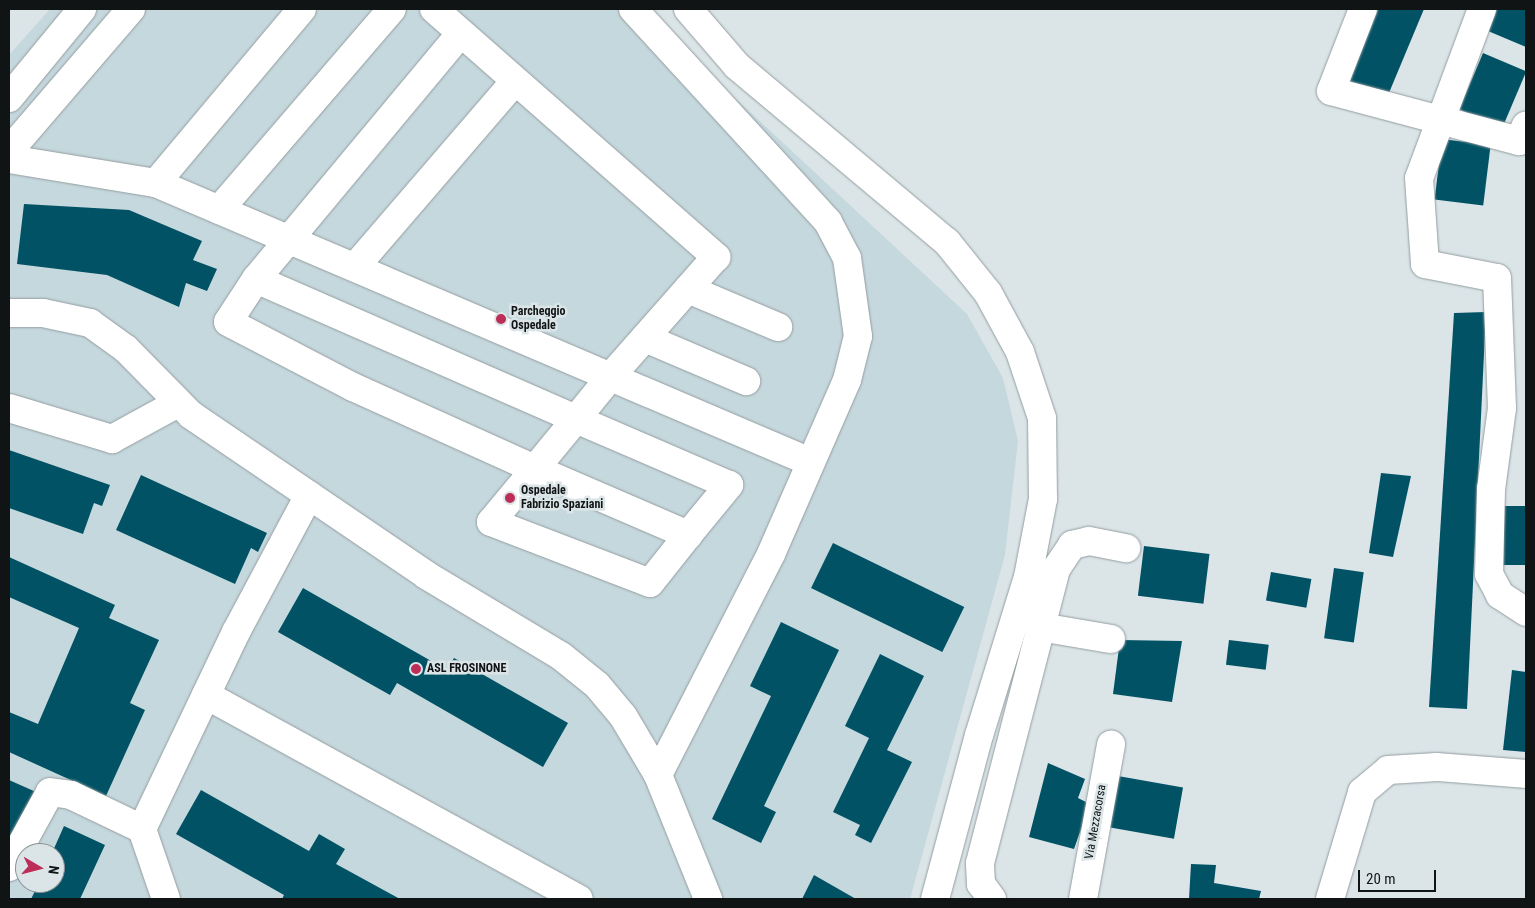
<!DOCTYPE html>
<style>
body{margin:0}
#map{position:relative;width:1535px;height:908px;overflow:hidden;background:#dbe5e8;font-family:"Roboto Condensed",sans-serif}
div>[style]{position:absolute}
.built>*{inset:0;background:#c5d8dd}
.building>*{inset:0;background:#005264;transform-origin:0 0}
.roads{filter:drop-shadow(0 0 1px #949da0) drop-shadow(0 0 1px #949da0)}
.minor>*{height:28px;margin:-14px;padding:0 14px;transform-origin:14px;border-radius:14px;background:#fff}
.dots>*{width:14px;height:14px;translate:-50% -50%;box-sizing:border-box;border:2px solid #dbe5e8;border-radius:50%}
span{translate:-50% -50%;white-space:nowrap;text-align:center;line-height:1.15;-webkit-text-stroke:5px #dbe5e8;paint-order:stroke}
.poi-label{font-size:12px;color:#111415;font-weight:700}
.left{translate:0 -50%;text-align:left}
.street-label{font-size:12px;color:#111415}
.frame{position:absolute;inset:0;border:10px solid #111415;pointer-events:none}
.north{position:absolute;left:15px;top:843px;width:50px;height:50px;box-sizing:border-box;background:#dbe5e8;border:1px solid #8a9194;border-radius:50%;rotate:98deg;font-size:14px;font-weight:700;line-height:20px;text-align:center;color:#111415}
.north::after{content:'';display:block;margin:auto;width:18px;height:22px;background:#bc2d57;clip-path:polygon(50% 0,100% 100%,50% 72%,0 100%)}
.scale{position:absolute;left:1358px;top:870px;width:78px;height:22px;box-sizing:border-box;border:2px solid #111415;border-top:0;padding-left:6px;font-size:15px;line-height:18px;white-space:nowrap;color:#111415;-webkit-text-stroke:4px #dbe5e8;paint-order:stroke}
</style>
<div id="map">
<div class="built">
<i style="clip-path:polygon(evenodd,50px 9px,652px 9px,692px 58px,967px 314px,1003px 378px,1018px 441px,1005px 555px,910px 899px,9px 899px,9px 55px,50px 9px,25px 853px,55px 853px,55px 883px,25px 883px,25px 853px)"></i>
</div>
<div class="building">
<i style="clip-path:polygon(1372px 9px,1424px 9px,1386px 100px,1342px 84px)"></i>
<i style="clip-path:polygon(1497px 9px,1526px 9px,1526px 47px,1488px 31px)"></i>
<i style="left:1483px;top:53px;width:47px;height:61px;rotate:23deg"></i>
<i style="left:1442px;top:139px;width:49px;height:61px;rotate:7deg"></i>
<i style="clip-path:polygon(24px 204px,129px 210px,202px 241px,193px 260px,217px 269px,207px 291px,186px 283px,179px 307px,107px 275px,17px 264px)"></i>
<i style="clip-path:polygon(1486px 312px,1467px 709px,1429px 707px,1454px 313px)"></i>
<i style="clip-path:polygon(9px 450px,110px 485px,102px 506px,94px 503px,83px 534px,9px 508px)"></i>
<i style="clip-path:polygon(1381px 473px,1411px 476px,1393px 557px,1369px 553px)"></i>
<i style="clip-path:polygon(141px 475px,267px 533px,258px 552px,251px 548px,235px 584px,116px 530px)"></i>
<i style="left:1499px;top:506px;width:27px;height:59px"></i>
<i style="left:833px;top:543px;width:146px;height:50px;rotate:26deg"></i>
<i style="left:1144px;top:546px;width:66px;height:50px;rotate:7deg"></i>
<i style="clip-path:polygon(9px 557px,115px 605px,109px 618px,159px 640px,130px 703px,145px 710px,106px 796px,9px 752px,9px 712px,38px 724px,79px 628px,9px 597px)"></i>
<i style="left:1334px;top:568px;width:30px;height:71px;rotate:8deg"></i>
<i style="left:1271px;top:572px;width:41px;height:29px;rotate:10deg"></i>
<i style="clip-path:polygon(303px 588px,447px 670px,454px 658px,568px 723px,543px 767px,397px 683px,390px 695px,278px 632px)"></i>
<i style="clip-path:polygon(781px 622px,839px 650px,764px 806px,776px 812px,761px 843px,712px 819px,771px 696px,750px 686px)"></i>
<i style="clip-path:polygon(1120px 640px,1182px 641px,1172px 702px,1113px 694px)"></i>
<i style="left:1229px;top:640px;width:40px;height:25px;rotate:7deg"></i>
<i style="clip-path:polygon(880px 654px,924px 676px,887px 750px,912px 762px,871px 843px,855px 835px,860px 825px,833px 812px,869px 738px,845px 726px)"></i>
<i style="clip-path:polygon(1512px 670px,1526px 672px,1526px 752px,1503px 750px)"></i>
<i style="clip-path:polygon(1048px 763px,1085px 779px,1078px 798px,1090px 804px,1074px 849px,1029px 837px)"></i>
<i style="left:1118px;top:776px;width:66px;height:52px;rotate:10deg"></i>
<i style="clip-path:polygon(9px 780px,36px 792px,15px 839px,9px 836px)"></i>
<i style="clip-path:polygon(201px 790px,309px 851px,319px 834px,345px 849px,336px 864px,400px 899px,282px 899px,284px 895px,176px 834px)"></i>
<i style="clip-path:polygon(64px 826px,105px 845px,80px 899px,31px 899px,39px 883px,55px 883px,52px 853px)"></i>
<i style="clip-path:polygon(1191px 864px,1216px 865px,1214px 883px,1261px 891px,1259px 899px,1189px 899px)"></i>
<i style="clip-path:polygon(814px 875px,856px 899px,802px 899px)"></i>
</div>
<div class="roads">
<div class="minor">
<i style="left:434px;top:9px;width:376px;rotate:41.3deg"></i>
<i style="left:716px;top:257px;width:159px;rotate:131.4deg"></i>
<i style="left:611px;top:376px;width:55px;rotate:129.1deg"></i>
<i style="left:576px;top:419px;width:65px;rotate:129.4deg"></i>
<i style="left:535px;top:469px;width:69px;rotate:129.7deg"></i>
<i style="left:491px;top:522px;width:170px;rotate:21deg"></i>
<i style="left:650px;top:583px;width:61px;rotate:-51.6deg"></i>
<i style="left:688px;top:535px;width:65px;rotate:-50.6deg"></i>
<i style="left:729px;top:485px;width:167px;rotate:-156.7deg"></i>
<i style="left:576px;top:419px;width:349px;rotate:-156.4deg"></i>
<i style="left:256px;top:279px;width:51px;rotate:123.1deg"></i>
<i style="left:228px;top:322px;width:141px;rotate:27.5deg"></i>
<i style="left:353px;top:387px;width:200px;rotate:24.3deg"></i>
<i style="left:535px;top:469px;width:167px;rotate:23.3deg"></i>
<i style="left:633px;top:9px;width:289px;rotate:47.5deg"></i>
<i style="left:828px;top:222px;width:41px;rotate:62.2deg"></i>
<i style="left:847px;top:258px;width:79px;rotate:82deg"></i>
<i style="left:858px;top:336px;width:45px;rotate:104deg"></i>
<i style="left:847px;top:380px;width:190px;rotate:113.6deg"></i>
<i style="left:771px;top:554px;width:248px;rotate:117.1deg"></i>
<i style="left:688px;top:9px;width:75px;rotate:49.3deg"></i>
<i style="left:737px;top:66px;width:274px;rotate:40deg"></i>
<i style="left:947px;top:242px;width:65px;rotate:51.2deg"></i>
<i style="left:988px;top:293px;width:67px;rotate:61.5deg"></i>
<i style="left:1020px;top:352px;width:70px;rotate:71.6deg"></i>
<i style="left:1042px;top:418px;width:81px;rotate:89.3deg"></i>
<i style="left:1043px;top:499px;width:79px;rotate:100.9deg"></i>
<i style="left:1028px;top:577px;width:165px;rotate:107.2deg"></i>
<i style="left:979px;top:735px;width:170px;rotate:105deg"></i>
<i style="left:1363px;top:9px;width:88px;rotate:111.3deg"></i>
<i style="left:1331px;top:91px;width:195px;rotate:14.9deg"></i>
<i style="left:1519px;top:141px;width:17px;rotate:-66deg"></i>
<i style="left:1482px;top:9px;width:180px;rotate:110.4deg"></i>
<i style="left:1419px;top:178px;width:86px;rotate:86deg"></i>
<i style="left:1425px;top:264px;width:73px;rotate:11deg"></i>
<i style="left:1497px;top:278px;width:130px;rotate:87.8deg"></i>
<i style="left:1502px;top:408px;width:82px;rotate:97.7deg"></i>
<i style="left:1491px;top:489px;width:85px;rotate:91.3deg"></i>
<i style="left:1489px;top:574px;width:24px;rotate:62deg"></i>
<i style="left:1500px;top:595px;width:31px;rotate:33deg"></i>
<i style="left:9px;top:98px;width:115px;rotate:-50.6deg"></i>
<i style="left:9px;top:151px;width:187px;rotate:-49.3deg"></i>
<i style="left:9px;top:159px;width:149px;rotate:9.3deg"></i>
<i style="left:156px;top:183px;width:711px;rotate:23.1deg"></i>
<i style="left:156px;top:183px;width:227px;rotate:-50deg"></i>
<i style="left:219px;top:210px;width:265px;rotate:-49.3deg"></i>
<i style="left:355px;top:267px;width:245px;rotate:-49.3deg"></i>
<i style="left:256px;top:279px;width:320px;rotate:-50.2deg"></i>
<i style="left:688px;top:289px;width:98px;rotate:22.9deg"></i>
<i style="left:9px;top:313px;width:34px"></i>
<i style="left:43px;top:313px;width:48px;rotate:12deg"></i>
<i style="left:90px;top:323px;width:44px;rotate:35.8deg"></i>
<i style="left:126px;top:349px;width:93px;rotate:45.4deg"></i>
<i style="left:191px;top:415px;width:284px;rotate:34.2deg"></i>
<i style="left:426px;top:575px;width:157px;rotate:31deg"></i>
<i style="left:561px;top:656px;width:46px;rotate:38.9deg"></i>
<i style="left:597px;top:685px;width:40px;rotate:50deg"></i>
<i style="left:623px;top:716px;width:69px;rotate:59.3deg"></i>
<i style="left:658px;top:775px;width:134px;rotate:68deg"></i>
<i style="left:645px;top:338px;width:110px;rotate:23.1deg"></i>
<i style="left:9px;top:408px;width:108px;rotate:16.8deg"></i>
<i style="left:112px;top:439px;width:75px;rotate:-28.6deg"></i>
<i style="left:1040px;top:627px;width:72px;rotate:9.6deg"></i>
<i style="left:206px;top:695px;width:425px;rotate:28.7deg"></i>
<i style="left:142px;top:829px;width:74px;rotate:71.1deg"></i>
<i style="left:9px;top:867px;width:85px;rotate:-61.3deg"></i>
<i style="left:50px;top:792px;width:21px;rotate:8deg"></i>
<i style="left:71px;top:795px;width:79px;rotate:25.6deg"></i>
<i style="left:142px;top:829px;width:218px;rotate:-64.5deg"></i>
<i style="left:236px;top:632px;width:155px;rotate:-61.9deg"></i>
<i style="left:992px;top:899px;width:19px;rotate:-126deg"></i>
<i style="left:981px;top:884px;width:21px;rotate:-93deg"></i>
<i style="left:980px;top:863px;width:304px;rotate:-75.5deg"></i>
<i style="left:1056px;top:569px;width:29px;rotate:-56deg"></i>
<i style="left:1072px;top:545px;width:17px;rotate:-13deg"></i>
<i style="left:1089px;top:541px;width:38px;rotate:11deg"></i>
<i style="left:1083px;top:899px;width:157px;rotate:-79.7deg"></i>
<i style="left:1330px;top:899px;width:112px;rotate:-73.3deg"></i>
<i style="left:1362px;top:792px;width:34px;rotate:-40deg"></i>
<i style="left:1388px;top:770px;width:49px;rotate:-3.5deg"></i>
<i style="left:1437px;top:767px;width:89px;rotate:4.5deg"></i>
</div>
</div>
<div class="dots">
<i style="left:501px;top:319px;background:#bc2d57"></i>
<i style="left:510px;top:498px;background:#bc2d57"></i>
<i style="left:416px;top:669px;background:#bc2d57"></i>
</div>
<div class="poi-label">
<span class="left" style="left:511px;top:319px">Parcheggio<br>Ospedale</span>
<span class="left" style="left:521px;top:498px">Ospedale<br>Fabrizio Spaziani</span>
<span class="left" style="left:427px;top:669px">ASL FROSINONE</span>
</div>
<div class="street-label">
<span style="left:1096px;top:822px;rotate:-80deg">Via Mezzacorsa</span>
</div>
<div class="frame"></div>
<div class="north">N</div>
<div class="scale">20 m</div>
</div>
